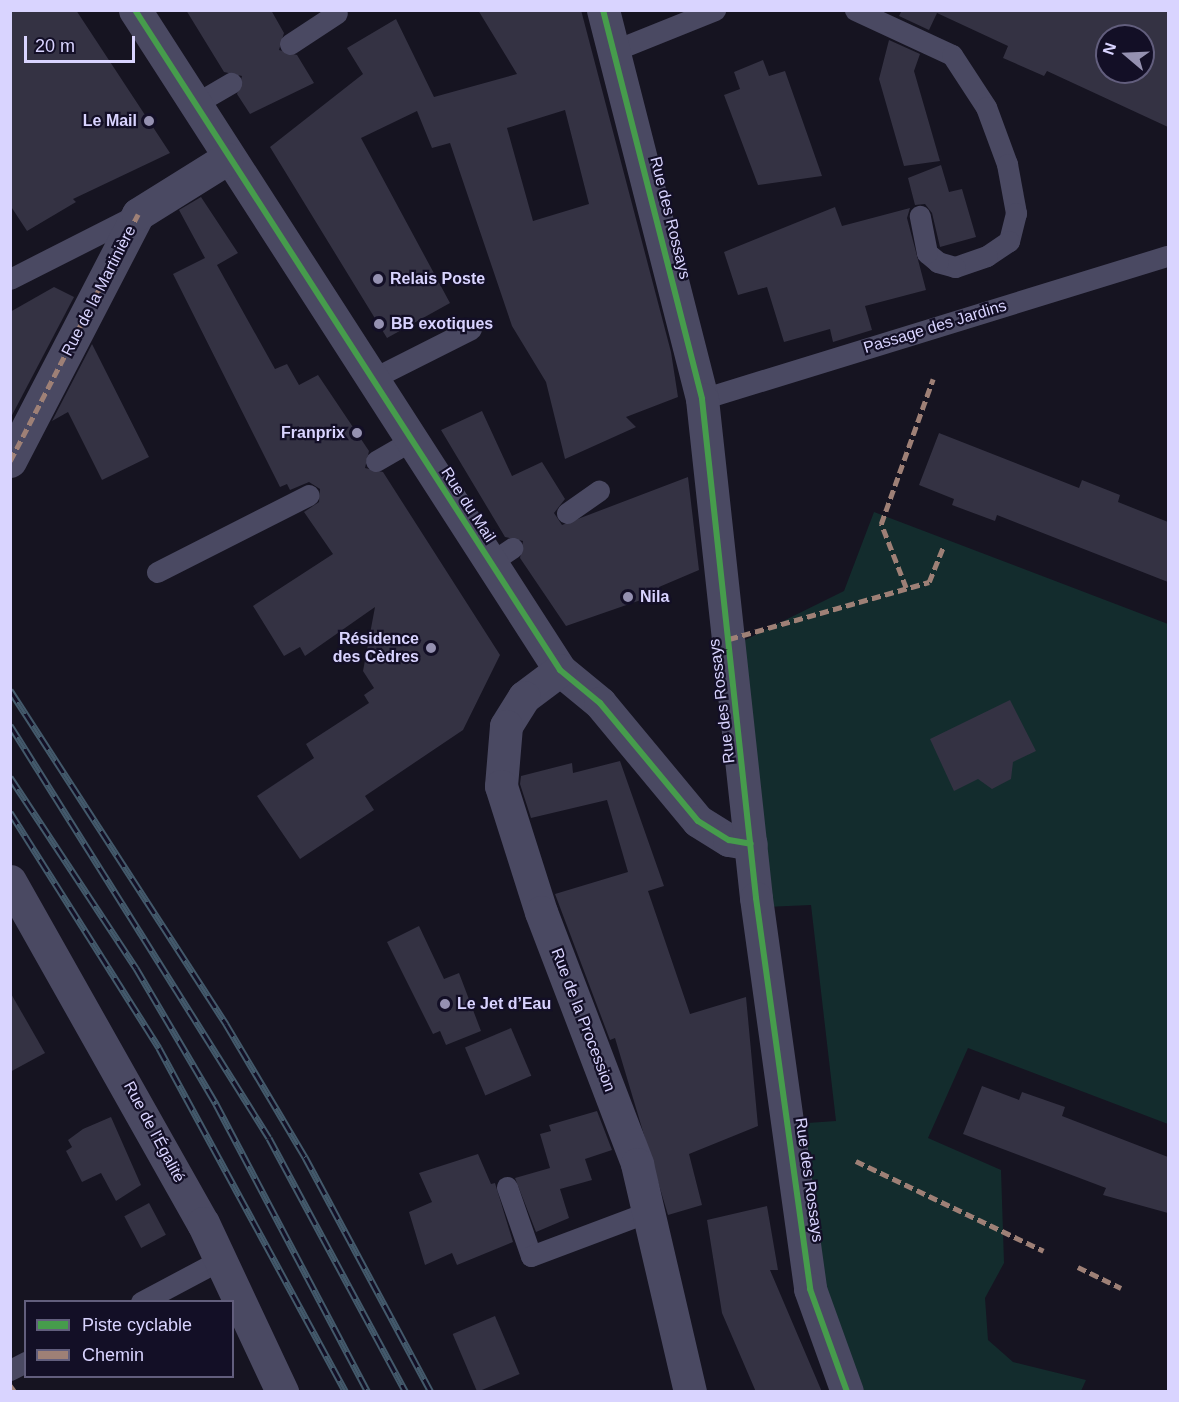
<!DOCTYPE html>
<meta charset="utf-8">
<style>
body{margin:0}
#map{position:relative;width:1179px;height:1402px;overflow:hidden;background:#161421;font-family:Arial,sans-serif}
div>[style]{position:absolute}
.green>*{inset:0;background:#132c2d}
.building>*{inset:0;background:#343243;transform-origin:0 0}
.service>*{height:21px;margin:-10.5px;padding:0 10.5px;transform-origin:10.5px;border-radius:10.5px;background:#4a4962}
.minor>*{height:33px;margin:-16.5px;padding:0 16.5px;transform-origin:16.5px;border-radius:16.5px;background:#4a4962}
.rail>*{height:7px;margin-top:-3.5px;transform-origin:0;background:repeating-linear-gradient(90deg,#130f26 0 14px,#43596b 0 28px);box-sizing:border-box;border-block:2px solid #43596b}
.quiet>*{height:4.5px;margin-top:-2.25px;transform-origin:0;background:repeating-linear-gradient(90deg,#9e8076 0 9px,transparent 0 13.5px)}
.cycleway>*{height:6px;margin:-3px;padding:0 3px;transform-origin:3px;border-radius:3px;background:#469c4c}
.dots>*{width:16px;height:16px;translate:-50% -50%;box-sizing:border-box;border:3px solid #130f26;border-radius:50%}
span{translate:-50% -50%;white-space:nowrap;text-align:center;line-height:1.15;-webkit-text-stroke:4.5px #130f26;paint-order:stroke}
.poi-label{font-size:16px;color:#d9d4ff;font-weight:700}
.right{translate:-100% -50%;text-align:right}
.left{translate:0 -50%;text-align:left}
.street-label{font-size:16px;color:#d9d4ff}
.frame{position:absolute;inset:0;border:12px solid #d9d4ff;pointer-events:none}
.legend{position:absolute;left:24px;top:1300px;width:210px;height:78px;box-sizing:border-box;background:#130f26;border:2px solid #625e7d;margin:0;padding:8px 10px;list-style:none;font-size:18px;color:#d9d4ff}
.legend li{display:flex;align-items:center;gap:12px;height:30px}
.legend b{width:30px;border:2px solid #625e7d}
.north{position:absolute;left:1095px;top:24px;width:60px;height:60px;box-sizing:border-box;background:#130f26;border:2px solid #625e7d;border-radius:50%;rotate:289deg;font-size:16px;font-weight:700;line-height:24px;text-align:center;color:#d9d4ff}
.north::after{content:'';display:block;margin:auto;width:21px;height:27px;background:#9591b1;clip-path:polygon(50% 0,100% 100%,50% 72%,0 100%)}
.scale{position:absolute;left:24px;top:36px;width:111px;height:27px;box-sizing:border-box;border:3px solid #d9d4ff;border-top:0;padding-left:8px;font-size:18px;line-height:21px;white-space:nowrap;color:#d9d4ff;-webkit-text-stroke:4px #130f26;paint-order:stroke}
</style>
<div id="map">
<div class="green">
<i style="clip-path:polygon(874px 512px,1168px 624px,1168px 1124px,968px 1048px,928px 1138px,1001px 1170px,1004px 1263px,985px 1298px,988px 1340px,1013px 1362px,1086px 1380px,1081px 1391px,859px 1391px,815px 1289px,793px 1124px,836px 1121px,811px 905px,765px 907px,737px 644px,844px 591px)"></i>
</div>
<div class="building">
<i style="clip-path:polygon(10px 10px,76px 10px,170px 153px,73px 199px,76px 202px,27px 231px,10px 205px)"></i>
<i style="clip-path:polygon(186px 10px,271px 10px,284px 33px,279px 50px,297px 55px,314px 83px,250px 114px,237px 94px,242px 76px,224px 72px)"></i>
<i style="clip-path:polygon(evenodd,478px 10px,581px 10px,671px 352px,678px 397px,626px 417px,636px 427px,565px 459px,546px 382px,512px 326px,450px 143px,432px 148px,417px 111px,361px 138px,450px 303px,387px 338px,270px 147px,363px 74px,347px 48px,396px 19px,434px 97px,517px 74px,478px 10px,565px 110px,589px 204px,533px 221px,507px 128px,565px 110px)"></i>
<i style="clip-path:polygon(evenodd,902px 10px,1168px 10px,1168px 127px,1047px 71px,1044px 76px,1003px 58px,1008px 46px,937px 13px,929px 30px,899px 16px,902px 10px,1107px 36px,1143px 36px,1143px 72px,1107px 72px,1107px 36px)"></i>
<i style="clip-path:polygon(889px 40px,920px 54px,914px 71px,940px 161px,904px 166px,879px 79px)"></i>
<i style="clip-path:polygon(763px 60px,769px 76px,785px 71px,822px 176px,758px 185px,724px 95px,740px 89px,734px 72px)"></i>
<i style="clip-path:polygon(941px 165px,949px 192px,962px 189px,976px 237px,940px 247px,932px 213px,925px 204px,915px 205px,908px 178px)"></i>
<i style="clip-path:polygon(201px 197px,238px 253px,217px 265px,275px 369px,287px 364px,299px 385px,318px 375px,369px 451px,365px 468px,383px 472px,500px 655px,463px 730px,365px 796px,374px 810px,300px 859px,257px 796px,314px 758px,306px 744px,369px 703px,364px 695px,374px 688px,363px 671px,375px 607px,305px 656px,300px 647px,284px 656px,253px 606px,333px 554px,304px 512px,319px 502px,320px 489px,309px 482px,290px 490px,287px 484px,280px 487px,173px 274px,205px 258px,179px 210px)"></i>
<i style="clip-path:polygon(835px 207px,842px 226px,910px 208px,907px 218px,926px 290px,865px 306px,872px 330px,833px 342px,830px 329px,784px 342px,767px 287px,738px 295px,724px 252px)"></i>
<i style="clip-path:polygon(54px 287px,74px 297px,10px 419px,10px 312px)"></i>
<i style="clip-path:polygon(92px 344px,149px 457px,102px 480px,68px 412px,52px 421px)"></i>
<i style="clip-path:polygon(482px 411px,512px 476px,542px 462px,565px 499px,554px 513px,562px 525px,688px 477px,699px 570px,659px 587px,661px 593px,566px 626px,520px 558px,523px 541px,505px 537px,441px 430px)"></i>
<i style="clip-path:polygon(939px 433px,1079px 488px,1082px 480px,1120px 495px,1118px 502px,1168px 522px,1168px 582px,997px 515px,995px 521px,968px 511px,952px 505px,954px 499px,919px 485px)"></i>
<i style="clip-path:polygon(1010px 700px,1036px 751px,1013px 762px,1011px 779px,992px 789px,978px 779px,954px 791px,930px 739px)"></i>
<i style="clip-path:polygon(620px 761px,664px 886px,648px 891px,690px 1014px,746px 997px,758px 1126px,689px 1154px,702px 1205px,668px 1215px,615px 1038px,610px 1040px,555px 894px,628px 872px,607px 800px,531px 818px,520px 784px,521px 776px,572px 763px,573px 773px)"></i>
<i style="clip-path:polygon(419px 926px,444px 979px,459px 973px,481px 1031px,446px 1045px,440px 1031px,433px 1034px,387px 942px)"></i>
<i style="clip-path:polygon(10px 992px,45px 1053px,10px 1072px)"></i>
<i style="left:511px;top:1028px;width:52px;height:50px;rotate:67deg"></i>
<i style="clip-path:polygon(982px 1086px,1019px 1100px,1022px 1092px,1065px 1107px,1062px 1116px,1168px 1157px,1168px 1213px,1103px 1195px,1106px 1188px,963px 1134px)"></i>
<i style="clip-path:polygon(597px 1111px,612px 1150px,585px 1159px,592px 1180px,560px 1189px,569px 1218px,536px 1232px,515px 1178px,550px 1168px,540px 1134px,551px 1131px,549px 1125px)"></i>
<i style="clip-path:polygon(111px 1117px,141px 1185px,116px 1201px,101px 1173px,82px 1182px,66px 1151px,72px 1147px,68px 1140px,83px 1129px)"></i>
<i style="clip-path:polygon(478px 1154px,491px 1184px,495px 1183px,513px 1242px,457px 1265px,452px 1253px,425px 1265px,409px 1212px,432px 1202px,419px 1173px)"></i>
<i style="left:149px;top:1203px;width:36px;height:28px;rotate:62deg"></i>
<i style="clip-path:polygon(767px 1206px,778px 1270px,770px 1270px,822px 1392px,756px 1392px,722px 1313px,707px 1220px)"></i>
<i style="left:495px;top:1316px;width:63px;height:46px;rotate:67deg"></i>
</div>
<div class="service">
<i style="left:855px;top:10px;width:107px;rotate:24.9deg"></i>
<i style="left:952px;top:55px;width:62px;rotate:56.8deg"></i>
<i style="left:986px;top:107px;width:61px;rotate:69.8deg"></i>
<i style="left:1007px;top:164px;width:50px;rotate:79.6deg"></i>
<i style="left:1016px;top:213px;width:29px;rotate:104deg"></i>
<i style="left:1009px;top:241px;width:27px;rotate:146deg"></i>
<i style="left:987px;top:256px;width:34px;rotate:161deg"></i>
<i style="left:955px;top:267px;width:18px;rotate:-164deg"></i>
<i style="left:938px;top:262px;width:14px;rotate:-141deg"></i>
<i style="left:927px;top:253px;width:38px;rotate:-101deg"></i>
<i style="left:290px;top:44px;width:56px;rotate:-33.4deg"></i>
<i style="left:613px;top:51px;width:110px;rotate:-21.9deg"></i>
<i style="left:195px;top:104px;width:42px;rotate:-30.3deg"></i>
<i style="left:10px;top:279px;width:144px;rotate:-26.9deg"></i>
<i style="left:370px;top:380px;width:113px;rotate:-26.8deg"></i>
<i style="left:702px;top:399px;width:487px;rotate:-17.1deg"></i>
<i style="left:376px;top:461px;width:39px;rotate:-30deg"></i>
<i style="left:567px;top:513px;width:39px;rotate:-35deg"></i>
<i style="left:490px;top:563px;width:27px;rotate:-34deg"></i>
<i style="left:157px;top:572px;width:170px;rotate:-26.9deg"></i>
<i style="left:507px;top:1187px;width:73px;rotate:70.8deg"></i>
<i style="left:531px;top:1256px;width:125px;rotate:-20.6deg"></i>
<i style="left:141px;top:1302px;width:89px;rotate:-28deg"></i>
<i style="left:10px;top:1370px;width:18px;rotate:-27deg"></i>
</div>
<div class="minor">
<i style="left:135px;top:10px;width:785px;rotate:57.22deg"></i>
<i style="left:560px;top:670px;width:52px;rotate:39.5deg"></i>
<i style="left:600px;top:703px;width:153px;rotate:50.3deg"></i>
<i style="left:698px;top:821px;width:36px;rotate:32deg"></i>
<i style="left:729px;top:840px;width:22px;rotate:10deg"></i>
<i style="left:603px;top:10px;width:401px;rotate:75.7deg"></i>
<i style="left:702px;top:399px;width:502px;rotate:83.82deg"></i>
<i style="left:756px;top:898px;width:395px;rotate:82.1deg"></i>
<i style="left:810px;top:1289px;width:109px;rotate:70.2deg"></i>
<i style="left:10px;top:461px;width:278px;rotate:-62.6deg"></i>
<i style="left:138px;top:214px;width:104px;rotate:-32deg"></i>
<i style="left:560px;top:670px;width:45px;rotate:143.1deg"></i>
<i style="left:524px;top:697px;width:34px;rotate:122deg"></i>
<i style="left:506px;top:726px;width:60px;rotate:94.8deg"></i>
<i style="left:501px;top:786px;width:132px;rotate:72.4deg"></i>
<i style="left:541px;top:912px;width:270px;rotate:69.1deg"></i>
<i style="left:637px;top:1164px;width:234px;rotate:76.9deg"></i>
<i style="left:10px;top:881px;width:393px;rotate:60.6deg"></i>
<i style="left:203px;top:1223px;width:187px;rotate:64.9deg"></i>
</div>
<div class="rail">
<i style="left:10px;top:690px;width:398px;rotate:57.1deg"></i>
<i style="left:226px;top:1024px;width:155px;rotate:59.3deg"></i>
<i style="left:305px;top:1157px;width:267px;rotate:61.8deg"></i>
<i style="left:10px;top:725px;width:487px;rotate:57.9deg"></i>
<i style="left:269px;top:1138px;width:289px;rotate:61.7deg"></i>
<i style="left:10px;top:777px;width:229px;rotate:56.6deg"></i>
<i style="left:136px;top:968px;width:158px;rotate:59.5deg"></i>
<i style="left:216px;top:1104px;width:326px;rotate:62.2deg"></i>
<i style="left:10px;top:812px;width:279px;rotate:57.7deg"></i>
<i style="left:159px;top:1048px;width:392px;rotate:61.5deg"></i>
</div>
<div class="quiet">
<i style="left:10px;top:461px;width:278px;rotate:-62.6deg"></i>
<i style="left:906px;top:588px;width:69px;rotate:-111.3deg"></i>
<i style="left:881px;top:524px;width:154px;rotate:-70.3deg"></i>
<i style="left:729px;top:639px;width:208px;rotate:-15.9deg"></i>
<i style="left:929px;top:582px;width:37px;rotate:-68deg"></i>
<i style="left:856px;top:1161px;width:208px;rotate:25.6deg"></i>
<i style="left:1078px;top:1267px;width:48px;rotate:26deg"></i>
<i style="left:10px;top:1385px;width:9px;rotate:54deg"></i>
</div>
<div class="cycleway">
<i style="left:135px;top:10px;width:785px;rotate:57.22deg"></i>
<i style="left:560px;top:670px;width:52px;rotate:39.5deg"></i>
<i style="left:600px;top:703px;width:153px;rotate:50.3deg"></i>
<i style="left:698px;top:821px;width:36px;rotate:32deg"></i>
<i style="left:729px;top:840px;width:22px;rotate:10deg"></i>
<i style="left:603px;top:10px;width:401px;rotate:75.7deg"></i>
<i style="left:702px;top:399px;width:502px;rotate:83.82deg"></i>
<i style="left:756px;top:898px;width:395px;rotate:82.1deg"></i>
<i style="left:810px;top:1289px;width:109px;rotate:70.2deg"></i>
</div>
<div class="dots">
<i style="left:149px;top:121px;background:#9591b1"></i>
<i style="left:378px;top:279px;background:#9591b1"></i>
<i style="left:379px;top:324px;background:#9591b1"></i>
<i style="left:357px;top:433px;background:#9591b1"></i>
<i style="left:628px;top:597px;background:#9591b1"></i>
<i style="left:431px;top:648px;background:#9591b1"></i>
<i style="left:445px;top:1004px;background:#9591b1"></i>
</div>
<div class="poi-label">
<span class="right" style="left:137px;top:121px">Le Mail</span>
<span class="left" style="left:390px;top:279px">Relais Poste</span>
<span class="left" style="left:391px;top:324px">BB exotiques</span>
<span class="right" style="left:345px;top:433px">Franprix</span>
<span class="left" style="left:640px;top:597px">Nila</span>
<span class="right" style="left:419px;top:648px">Résidence<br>des Cèdres</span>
<span class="left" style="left:457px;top:1004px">Le Jet d’Eau</span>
</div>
<div class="street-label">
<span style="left:670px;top:218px;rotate:76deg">Rue des Rossays</span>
<span style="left:99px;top:291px;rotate:-63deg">Rue de la Martinière</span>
<span style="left:935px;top:327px;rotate:-17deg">Passage des Jardins</span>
<span style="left:468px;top:505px;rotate:57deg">Rue du Mail</span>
<span style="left:722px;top:701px;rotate:-97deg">Rue des Rossays</span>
<span style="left:583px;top:1020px;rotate:69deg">Rue de la Procession</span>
<span style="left:154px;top:1132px;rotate:62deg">Rue de l'Égalité</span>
<span style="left:809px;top:1180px;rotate:82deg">Rue des Rossays</span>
</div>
<div class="frame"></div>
<ul class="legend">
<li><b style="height:8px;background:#469c4c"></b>Piste cyclable</li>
<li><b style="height:8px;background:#9e8076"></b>Chemin</li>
</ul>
<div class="north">N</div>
<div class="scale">20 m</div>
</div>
